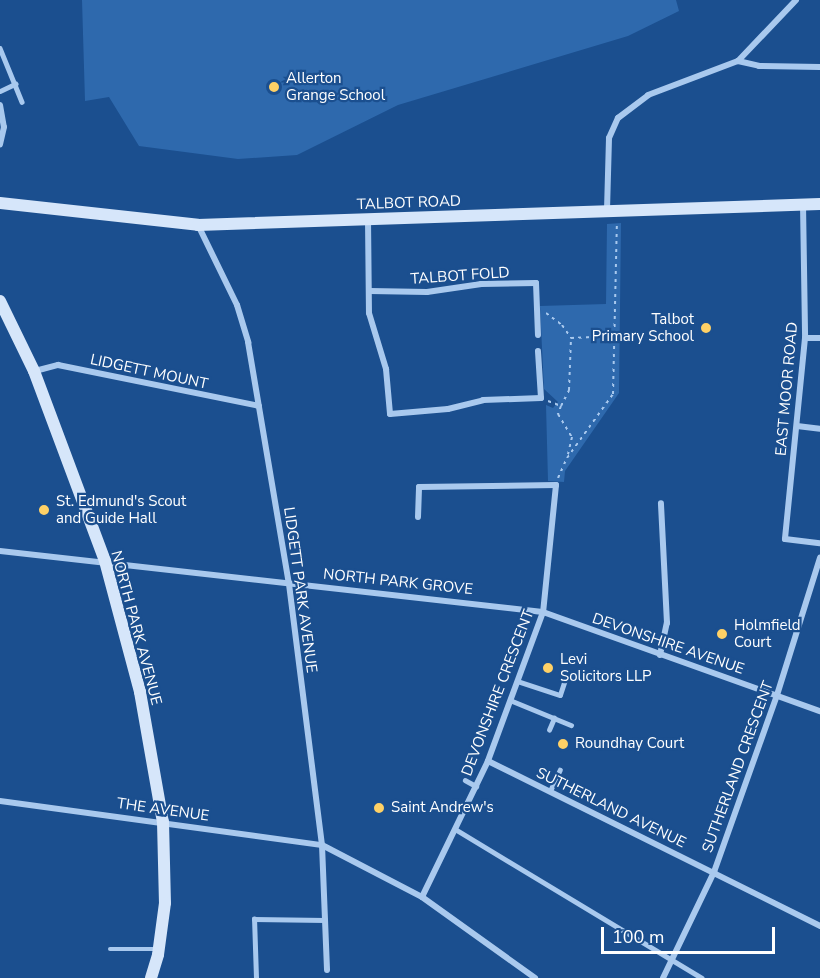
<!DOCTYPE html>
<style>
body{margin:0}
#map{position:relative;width:820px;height:978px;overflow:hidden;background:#1b4f8f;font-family:"Nunito Sans",sans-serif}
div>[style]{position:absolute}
.green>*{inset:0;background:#2e69ad}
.path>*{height:2px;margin-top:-1px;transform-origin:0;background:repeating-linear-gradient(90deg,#a9c9ee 0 3px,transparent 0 7.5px)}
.lane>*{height:4.5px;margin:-2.25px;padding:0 2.25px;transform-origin:2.25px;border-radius:2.25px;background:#a9c9ee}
.street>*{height:6px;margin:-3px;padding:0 3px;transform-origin:3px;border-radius:3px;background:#a9c9ee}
.secondary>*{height:12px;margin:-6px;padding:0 6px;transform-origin:6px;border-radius:6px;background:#d6e6fa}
.dots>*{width:16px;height:16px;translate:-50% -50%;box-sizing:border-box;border:3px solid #1b4f8f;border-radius:50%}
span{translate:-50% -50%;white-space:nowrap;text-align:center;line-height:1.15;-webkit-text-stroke:4.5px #1b4f8f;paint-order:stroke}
.poi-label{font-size:15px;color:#fff}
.left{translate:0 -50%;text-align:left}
.right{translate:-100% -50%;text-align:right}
.street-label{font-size:15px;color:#fff}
.scale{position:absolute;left:601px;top:927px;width:174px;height:27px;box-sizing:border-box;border:3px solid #fff;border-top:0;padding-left:8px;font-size:18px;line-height:21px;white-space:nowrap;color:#fff;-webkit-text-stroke:4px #1b4f8f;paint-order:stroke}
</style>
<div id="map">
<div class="green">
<i style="clip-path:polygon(82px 0,676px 0,679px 11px,628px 36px,398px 105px,297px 155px,238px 159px,139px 146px,109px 97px,85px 101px)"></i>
<i style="clip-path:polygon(621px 223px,619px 393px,565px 471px,564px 482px,548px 481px,546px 405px,553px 408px,558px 402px,544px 389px,540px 306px,606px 304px,607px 224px)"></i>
</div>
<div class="path">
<i style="left:546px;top:313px;width:20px;rotate:37deg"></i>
<i style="left:562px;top:325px;width:16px;rotate:55deg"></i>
<i style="left:548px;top:401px;width:14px;rotate:21deg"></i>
<i style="left:561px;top:406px;width:18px;rotate:-63deg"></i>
<i style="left:569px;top:390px;width:52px;rotate:-87.8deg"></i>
<i style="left:571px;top:338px;width:44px;rotate:-2.6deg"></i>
<i style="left:561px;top:406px;width:9px;rotate:111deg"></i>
<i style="left:558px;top:414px;width:27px;rotate:59deg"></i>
<i style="left:572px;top:437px;width:18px;rotate:103deg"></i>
<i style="left:558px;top:478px;width:22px;rotate:-66deg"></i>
<i style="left:567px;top:458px;width:79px;rotate:-54.3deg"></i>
<i style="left:613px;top:394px;width:172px;rotate:-88.7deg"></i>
</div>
<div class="lane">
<i style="left:0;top:48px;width:58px;rotate:67.8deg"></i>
<i style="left:0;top:91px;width:17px;rotate:-25deg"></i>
<i style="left:517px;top:681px;width:45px;rotate:18deg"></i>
<i style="left:560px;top:695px;width:16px;rotate:-72deg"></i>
<i style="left:510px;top:700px;width:66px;rotate:22.3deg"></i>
<i style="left:549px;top:730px;width:13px;rotate:-67deg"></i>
<i style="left:465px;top:780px;width:13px;rotate:29deg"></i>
<i style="left:550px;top:791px;width:23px;rotate:-65deg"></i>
<i style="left:455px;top:829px;width:288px;rotate:31.1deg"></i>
<i style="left:110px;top:949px;width:49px"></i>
<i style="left:256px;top:978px;width:59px;rotate:-91.9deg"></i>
<i style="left:254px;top:919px;width:71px;rotate:0.8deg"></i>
</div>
<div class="street">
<i style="left:738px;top:61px;width:22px;rotate:13deg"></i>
<i style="left:759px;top:66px;width:61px;rotate:0.9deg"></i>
<i style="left:0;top:105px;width:22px;rotate:80deg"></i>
<i style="left:4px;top:127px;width:18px;rotate:103deg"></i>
<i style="left:803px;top:204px;width:134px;rotate:89.1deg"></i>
<i style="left:805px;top:338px;width:202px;rotate:95.7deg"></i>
<i style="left:785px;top:539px;width:35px;rotate:7deg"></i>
<i style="left:607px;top:210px;width:72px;rotate:-88.4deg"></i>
<i style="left:609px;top:138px;width:22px;rotate:-66deg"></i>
<i style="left:618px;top:118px;width:38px;rotate:-37deg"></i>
<i style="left:648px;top:95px;width:96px;rotate:-20.7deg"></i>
<i style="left:738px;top:61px;width:84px;rotate:-46.4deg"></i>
<i style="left:368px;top:219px;width:94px;rotate:89.4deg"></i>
<i style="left:369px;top:313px;width:59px;rotate:73.1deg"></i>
<i style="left:386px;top:369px;width:45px;rotate:84.9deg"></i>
<i style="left:390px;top:414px;width:58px;rotate:-4.9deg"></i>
<i style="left:448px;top:409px;width:36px;rotate:-14deg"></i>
<i style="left:483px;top:400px;width:58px;rotate:-2deg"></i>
<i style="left:541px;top:398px;width:47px;rotate:-93.7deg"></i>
<i style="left:198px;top:225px;width:89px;rotate:64deg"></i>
<i style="left:237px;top:305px;width:39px;rotate:73deg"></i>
<i style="left:248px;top:342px;width:245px;rotate:80.4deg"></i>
<i style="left:289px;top:584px;width:263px;rotate:82.8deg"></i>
<i style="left:322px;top:845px;width:125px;rotate:87.7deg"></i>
<i style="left:370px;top:291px;width:57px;rotate:1deg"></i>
<i style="left:427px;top:292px;width:55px;rotate:-8.4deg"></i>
<i style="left:481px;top:284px;width:55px;rotate:-1deg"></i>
<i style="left:536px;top:283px;width:52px;rotate:87.8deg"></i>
<i style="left:805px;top:338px;width:15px"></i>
<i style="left:35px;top:371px;width:24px;rotate:-15deg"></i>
<i style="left:58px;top:365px;width:205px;rotate:11.5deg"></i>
<i style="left:797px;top:426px;width:23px;rotate:7deg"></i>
<i style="left:418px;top:517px;width:30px;rotate:-88deg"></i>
<i style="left:419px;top:487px;width:137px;rotate:-0.8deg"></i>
<i style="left:556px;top:485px;width:128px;rotate:95.8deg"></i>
<i style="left:543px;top:612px;width:159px;rotate:110.3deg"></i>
<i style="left:488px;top:761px;width:151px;rotate:115.9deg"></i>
<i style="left:0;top:551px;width:546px;rotate:6.41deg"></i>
<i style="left:543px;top:612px;width:294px;rotate:19.7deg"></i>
<i style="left:660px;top:655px;width:33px;rotate:-78deg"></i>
<i style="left:667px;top:623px;width:120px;rotate:-92.9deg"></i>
<i style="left:488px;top:761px;width:371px;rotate:26.4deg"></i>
<i style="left:0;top:801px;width:325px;rotate:7.8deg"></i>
<i style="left:322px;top:845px;width:113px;rotate:27.5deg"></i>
<i style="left:422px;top:897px;width:139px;rotate:35.6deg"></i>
<i style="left:663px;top:978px;width:118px;rotate:-64.3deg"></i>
<i style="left:714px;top:872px;width:188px;rotate:-70.4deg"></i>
<i style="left:777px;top:695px;width:144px;rotate:-72.6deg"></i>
</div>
<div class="secondary">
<i style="left:0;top:203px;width:199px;rotate:6.3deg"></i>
<i style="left:198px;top:225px;width:622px;rotate:-1.93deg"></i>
<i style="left:0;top:301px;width:78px;rotate:64.1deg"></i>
<i style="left:34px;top:371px;width:203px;rotate:69.5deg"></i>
<i style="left:105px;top:561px;width:136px;rotate:75deg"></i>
<i style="left:140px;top:692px;width:132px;rotate:80deg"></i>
<i style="left:163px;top:822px;width:81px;rotate:88.6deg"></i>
<i style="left:165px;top:903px;width:52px;rotate:97.7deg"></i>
<i style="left:158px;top:955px;width:24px;rotate:107deg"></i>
</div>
<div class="dots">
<i style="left:274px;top:87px;background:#ffd166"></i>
<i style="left:706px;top:328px;background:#ffd166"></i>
<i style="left:44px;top:510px;background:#ffd166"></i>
<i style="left:722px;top:634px;background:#ffd166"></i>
<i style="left:548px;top:668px;background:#ffd166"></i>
<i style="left:563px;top:744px;background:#ffd166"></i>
<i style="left:379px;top:808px;background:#ffd166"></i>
</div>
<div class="poi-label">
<span class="left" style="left:286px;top:87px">Allerton<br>Grange School</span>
<span class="right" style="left:694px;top:328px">Talbot<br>Primary School</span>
<span class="left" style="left:56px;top:510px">St. Edmund's Scout<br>and Guide Hall</span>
<span class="left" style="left:734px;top:634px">Holmfield<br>Court</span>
<span class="left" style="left:560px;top:668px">Levi<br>Solicitors LLP</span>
<span class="left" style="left:575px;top:744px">Roundhay Court</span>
<span class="left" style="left:391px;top:808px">Saint Andrew's</span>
</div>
<div class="street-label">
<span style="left:409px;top:203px;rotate:-2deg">TALBOT ROAD</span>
<span style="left:460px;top:276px;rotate:-4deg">TALBOT FOLD</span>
<span style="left:149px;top:372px;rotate:12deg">LIDGETT MOUNT</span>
<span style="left:787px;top:389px;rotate:-85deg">EAST MOOR ROAD</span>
<span style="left:398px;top:582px;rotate:6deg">NORTH PARK GROVE</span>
<span style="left:300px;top:590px;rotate:82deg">LIDGETT PARK AVENUE</span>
<span style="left:136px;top:628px;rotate:75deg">NORTH PARK AVENUE</span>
<span style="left:668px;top:644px;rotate:19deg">DEVONSHIRE AVENUE</span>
<span style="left:498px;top:693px;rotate:-69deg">DEVONSHIRE CRESCENT</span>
<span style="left:738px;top:767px;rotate:-70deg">SUTHERLAND CRESCENT</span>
<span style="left:611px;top:808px;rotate:26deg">SUTHERLAND AVENUE</span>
<span style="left:163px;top:810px;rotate:8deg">THE AVENUE</span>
</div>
<div class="scale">100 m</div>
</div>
